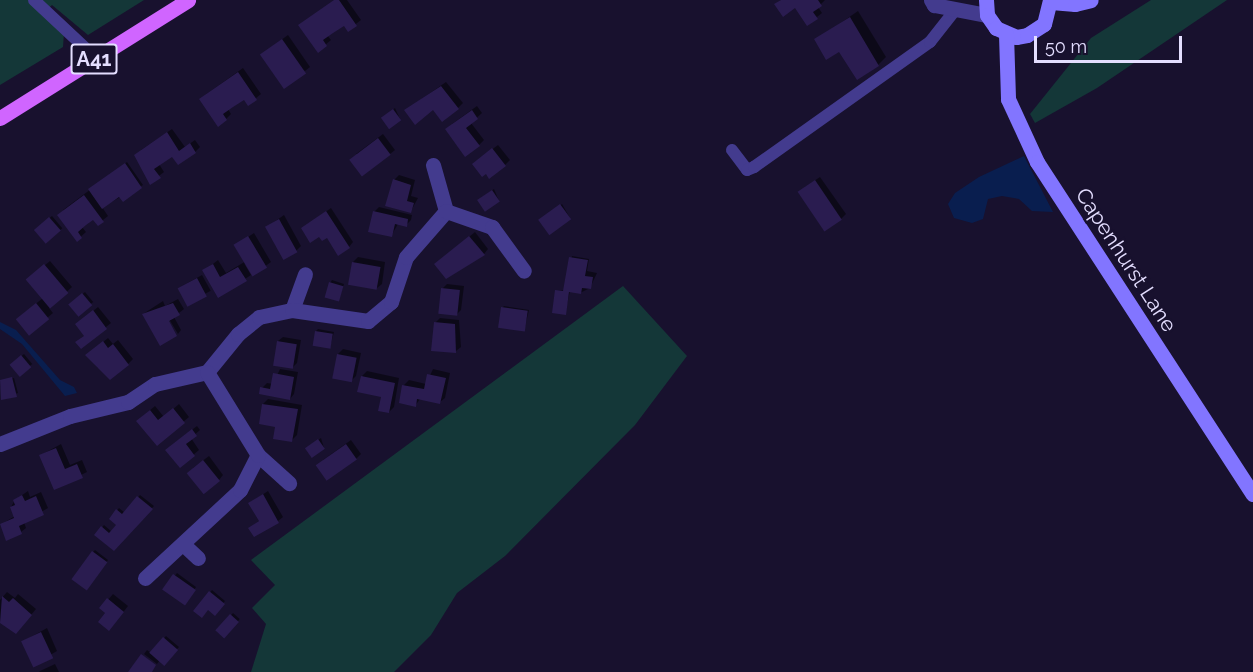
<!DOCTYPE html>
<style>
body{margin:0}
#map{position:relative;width:1253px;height:672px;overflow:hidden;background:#18112e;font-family:Raleway,sans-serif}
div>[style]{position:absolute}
.green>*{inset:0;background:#143738}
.water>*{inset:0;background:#091e4f}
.shadow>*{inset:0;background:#0007;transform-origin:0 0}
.building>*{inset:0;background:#2a1c50;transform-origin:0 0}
.lane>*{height:12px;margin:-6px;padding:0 6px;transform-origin:6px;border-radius:6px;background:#433b8e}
.street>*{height:15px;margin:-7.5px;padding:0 7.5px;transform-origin:7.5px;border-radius:7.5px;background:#433b8e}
.secondary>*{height:15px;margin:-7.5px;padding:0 7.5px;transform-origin:7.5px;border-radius:7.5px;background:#8275ff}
.primary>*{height:15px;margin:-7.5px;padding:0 7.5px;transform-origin:7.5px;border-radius:7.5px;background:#d065ff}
span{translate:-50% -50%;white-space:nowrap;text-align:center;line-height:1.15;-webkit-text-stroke:5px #18112e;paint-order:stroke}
.shield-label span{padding:2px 4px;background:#18112e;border:2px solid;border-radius:4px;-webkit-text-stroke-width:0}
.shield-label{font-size:20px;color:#e4deff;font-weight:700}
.street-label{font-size:21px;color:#e4deff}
.scale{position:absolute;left:1034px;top:36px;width:148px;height:27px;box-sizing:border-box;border:3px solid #e4deff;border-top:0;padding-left:8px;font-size:18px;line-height:21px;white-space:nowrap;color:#e4deff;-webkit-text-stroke:4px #18112e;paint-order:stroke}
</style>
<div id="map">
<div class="green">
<i style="clip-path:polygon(0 0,144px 0,88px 35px,52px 5px,43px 13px,64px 33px,63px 47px,0 85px)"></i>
<i style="clip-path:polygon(1151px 0,1227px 0,1097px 88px,1035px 123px,1030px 114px,1091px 38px)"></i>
<i style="clip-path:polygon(623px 286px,687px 356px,635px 425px,505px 556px,457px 593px,431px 635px,394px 672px,251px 672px,266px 624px,252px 608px,275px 585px,251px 560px)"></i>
</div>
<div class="water">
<i style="clip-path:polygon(1024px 156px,1053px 212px,1032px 211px,1019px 199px,1002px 196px,988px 199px,983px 219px,972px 223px,954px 218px,948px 204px,955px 193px,979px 177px)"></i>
<i style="clip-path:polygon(0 322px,16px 330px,60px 380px,74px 387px,77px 393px,65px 396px,22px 344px,0 329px)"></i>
</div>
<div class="shadow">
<i style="clip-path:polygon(334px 0,347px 0,361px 20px,348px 30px,344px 24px,327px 35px,331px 40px,318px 51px)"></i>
<i style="clip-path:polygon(781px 0,825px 0,818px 7px,822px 13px,817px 17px,796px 6px,776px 4px)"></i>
<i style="clip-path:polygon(858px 11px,886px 57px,878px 65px,816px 40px)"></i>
<i style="clip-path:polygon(288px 35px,310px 67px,305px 71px,266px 51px)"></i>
<i style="clip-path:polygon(243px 68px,261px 94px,249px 104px,244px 98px,228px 109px,231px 114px,226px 119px,205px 95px)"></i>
<i style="clip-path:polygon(446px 82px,463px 103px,458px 108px,406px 110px)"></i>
<i style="clip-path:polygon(477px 106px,482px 113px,471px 123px,484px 140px,479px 145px,452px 124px)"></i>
<i style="clip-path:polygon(395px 108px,400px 119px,383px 118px)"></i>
<i style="clip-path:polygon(172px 129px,185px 147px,195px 140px,200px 147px,195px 152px,173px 155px,159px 164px,164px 172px,150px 183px,141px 150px)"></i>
<i style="clip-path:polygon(383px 134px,395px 150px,390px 154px,356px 154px)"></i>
<i style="clip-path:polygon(498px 145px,510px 160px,505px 165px,478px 160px)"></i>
<i style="clip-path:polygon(127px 162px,143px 185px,102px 207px,108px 216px,98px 224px,94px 218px,82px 227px,86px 232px,77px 240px,63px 210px)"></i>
<i style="clip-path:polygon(399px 175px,415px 180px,411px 196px,418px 198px,411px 211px,394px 180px)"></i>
<i style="clip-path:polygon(820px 177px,846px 214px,841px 219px,805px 187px)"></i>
<i style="clip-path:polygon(494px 189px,499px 201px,481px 198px)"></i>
<i style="clip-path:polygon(562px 204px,570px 218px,543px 219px)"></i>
<i style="clip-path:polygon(379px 207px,412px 215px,411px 220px,406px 225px,398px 224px,391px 236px,374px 212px)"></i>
<i style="clip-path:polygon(331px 208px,353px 242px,349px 247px,303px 228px)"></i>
<i style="clip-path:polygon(284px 215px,301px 246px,296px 251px,267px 227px)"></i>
<i style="left:52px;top:216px;width:16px;height:21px;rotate:50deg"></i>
<i style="clip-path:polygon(475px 232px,488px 249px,484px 254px,441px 260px)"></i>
<i style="clip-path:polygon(254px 233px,271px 262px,254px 274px,244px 263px,251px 275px,219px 296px,204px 271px,218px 260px,226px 273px,246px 261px,236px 245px)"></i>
<i style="clip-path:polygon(572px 256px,589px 259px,587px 271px,597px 273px,590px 288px,580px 293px,570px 291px,565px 313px,557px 291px,565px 290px)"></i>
<i style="clip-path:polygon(358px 257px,385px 262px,382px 284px,377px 288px,353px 262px)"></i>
<i style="clip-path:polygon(50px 261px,72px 287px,49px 308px,53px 313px,29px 333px,23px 314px,43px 298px,33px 275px)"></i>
<i style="left:202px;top:275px;width:18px;height:27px;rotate:61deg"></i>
<i style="clip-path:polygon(332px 280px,344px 284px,339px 299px,330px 283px)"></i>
<i style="clip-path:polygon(447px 284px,464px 286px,461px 310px,456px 315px,442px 289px)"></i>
<i style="left:85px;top:292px;width:13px;height:20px;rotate:51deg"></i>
<i style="clip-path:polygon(178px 299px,184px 309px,174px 317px,181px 330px,178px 334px,166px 314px,143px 314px,163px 301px,165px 306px)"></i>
<i style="clip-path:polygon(504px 306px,529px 310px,524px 331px,502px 308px)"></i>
<i style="clip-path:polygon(98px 307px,111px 323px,81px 347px,85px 335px,82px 320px)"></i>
<i style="clip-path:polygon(440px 318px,459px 320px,461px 347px,456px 351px,435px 323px)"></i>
<i style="clip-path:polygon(318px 329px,334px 332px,330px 347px,316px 331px)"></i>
<i style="clip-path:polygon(283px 337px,301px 340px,297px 363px,292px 368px,278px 341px)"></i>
<i style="clip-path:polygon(108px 338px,113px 344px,118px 340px,133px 359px,128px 364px,98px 368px,87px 355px)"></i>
<i style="clip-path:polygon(343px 349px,361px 353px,356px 376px,351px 381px,338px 354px)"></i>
<i style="left:24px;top:354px;width:13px;height:16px;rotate:51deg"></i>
<i style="clip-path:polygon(280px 369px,298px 372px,294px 394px,290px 399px,262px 388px,267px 383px,273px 384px)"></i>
<i style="clip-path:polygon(433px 369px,450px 373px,445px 398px,440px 402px,420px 399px,415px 406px,404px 385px,409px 380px,426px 384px)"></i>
<i style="clip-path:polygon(367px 371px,399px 378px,394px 407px,389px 412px,383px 395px,362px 376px)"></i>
<i style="clip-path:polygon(14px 378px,18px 393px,2px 398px,0 381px)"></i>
<i style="clip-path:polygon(268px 399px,302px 405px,297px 435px,292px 440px,263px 404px)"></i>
<i style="clip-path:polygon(179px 404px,189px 417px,157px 444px,143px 416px,155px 406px,164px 417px)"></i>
<i style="clip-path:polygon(197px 426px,200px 430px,191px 438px,199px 450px,180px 466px,172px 445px)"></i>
<i style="clip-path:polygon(321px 438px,324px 448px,309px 446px)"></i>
<i style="clip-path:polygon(351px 440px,361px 454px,356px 459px,323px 460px)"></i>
<i style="clip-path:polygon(61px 444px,70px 465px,82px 460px,87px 472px,55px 488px,41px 455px)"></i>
<i style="clip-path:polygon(209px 456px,223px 475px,219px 480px,193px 468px)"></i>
<i style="clip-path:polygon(28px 491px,30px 497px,41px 492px,48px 508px,24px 522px,26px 528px,21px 532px,0 525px,15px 516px,11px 507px,15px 500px)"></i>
<i style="clip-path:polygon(268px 491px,283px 517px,278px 521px,250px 528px,260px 520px,250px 503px)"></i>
<i style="clip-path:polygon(140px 495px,154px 506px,113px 549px,96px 535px,104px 525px,112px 532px,118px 525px,111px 518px,119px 508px,125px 513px)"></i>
<i style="clip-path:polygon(95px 550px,108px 560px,88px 586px,93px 552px)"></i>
<i style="clip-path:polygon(177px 573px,196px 587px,186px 602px,164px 589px)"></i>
<i style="clip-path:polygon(212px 590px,225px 601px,215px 614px,208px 608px,195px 610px)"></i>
<i style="clip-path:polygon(7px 592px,15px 598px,18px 594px,36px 609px,21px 627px,0 621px,0 600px)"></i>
<i style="clip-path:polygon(113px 594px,128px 606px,114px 624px,101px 608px)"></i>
<i style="left:233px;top:613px;width:9px;height:23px;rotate:41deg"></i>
<i style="clip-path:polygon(47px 628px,57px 651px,33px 665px,22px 642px)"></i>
<i style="clip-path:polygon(166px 636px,179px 647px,164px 663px,160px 660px,157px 664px,144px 654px,147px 650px,151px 653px)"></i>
<i style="clip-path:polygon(55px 664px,59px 672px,39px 672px,40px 671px)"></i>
</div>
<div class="building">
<i style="clip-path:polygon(334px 0,339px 0,357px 26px,348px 32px,344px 26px,333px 33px,323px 40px,327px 46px,318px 53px,298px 25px)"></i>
<i style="clip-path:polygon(781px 0,818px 0,822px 6px,813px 12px,818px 19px,807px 26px,795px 8px,783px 17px,774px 4px)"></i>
<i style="clip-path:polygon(850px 17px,879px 66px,857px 80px,839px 52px,826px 60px,814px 39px)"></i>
<i style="left:282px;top:39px;width:42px;height:27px;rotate:55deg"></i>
<i style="clip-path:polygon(238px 72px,257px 100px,248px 106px,244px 100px,233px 107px,223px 114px,227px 120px,218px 127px,199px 99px)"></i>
<i style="clip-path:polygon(441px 86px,459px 109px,442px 122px,433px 110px,415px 125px,404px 110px)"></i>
<i style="left:393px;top:109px;width:14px;height:15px;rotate:54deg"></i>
<i style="clip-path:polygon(472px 110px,478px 119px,466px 128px,480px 146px,465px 157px,445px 129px)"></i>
<i style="clip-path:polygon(167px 132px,179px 151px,190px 143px,196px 153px,178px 165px,172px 157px,154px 169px,161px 178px,150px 185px,134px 155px)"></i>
<i style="left:378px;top:138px;width:21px;height:36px;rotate:53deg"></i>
<i style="clip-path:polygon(492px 148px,506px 166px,489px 179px,486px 174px,482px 177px,472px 164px)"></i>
<i style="clip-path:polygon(125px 163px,142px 188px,123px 202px,119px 197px,102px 209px,88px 189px)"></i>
<i style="clip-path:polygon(393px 179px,411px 185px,407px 201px,414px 203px,411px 213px,385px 206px)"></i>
<i style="left:815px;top:180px;width:48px;height:21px;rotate:56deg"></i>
<i style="left:492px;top:190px;width:14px;height:18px;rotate:56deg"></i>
<i style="clip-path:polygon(84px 195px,104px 222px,98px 226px,93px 220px,86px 225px,78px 232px,82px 238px,77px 242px,57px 215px)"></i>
<i style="left:560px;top:204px;width:19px;height:27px;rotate:54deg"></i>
<i style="clip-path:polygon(326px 211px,350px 248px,338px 256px,327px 238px,322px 241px,319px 237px,310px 243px,301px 228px)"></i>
<i style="clip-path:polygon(373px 211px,408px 219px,407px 227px,395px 224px,392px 237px,368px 232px)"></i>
<i style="left:49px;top:217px;width:18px;height:20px;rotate:49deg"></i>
<i style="left:279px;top:219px;width:38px;height:16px;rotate:61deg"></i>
<i style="left:248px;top:236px;width:37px;height:17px;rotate:59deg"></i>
<i style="clip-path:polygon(469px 236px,485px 255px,446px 279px,434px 264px)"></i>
<i style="clip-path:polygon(569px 257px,588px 260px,585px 276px,593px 277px,591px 289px,582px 288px,581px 294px,569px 292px,566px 315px,552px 313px,555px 290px,563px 291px)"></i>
<i style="left:352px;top:262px;width:29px;height:23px;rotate:10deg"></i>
<i style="left:44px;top:264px;width:38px;height:24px;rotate:50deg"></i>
<i style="clip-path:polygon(213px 264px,220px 277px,238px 267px,247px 281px,218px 298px,202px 270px)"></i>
<i style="left:197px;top:278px;width:21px;height:22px;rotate:62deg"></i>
<i style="left:329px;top:282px;width:15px;height:16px;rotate:16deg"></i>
<i style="left:441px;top:288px;width:19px;height:26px;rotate:6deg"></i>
<i style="left:82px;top:293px;width:16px;height:18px;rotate:50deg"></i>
<i style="left:36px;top:303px;width:21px;height:26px;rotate:51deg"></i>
<i style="clip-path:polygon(173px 303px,180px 315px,169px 321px,177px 336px,160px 346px,142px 314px)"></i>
<i style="left:501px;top:307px;width:27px;height:21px;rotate:8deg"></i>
<i style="clip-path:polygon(93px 310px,107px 329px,81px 349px,75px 342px,84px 336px,75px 324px)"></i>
<i style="clip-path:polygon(434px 322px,455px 324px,456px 353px,431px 351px)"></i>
<i style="left:315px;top:331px;width:18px;height:15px;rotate:9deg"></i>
<i style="clip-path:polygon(103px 341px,108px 348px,113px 344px,129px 365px,110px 380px,85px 355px)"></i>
<i style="left:277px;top:341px;width:20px;height:25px;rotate:9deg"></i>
<i style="left:337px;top:354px;width:20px;height:25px;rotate:11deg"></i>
<i style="left:21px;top:355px;width:16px;height:15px;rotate:50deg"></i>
<i style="clip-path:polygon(273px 373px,294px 377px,290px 400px,259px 394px,260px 387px,270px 389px)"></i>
<i style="clip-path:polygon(427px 374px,446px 378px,440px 404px,417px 399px,416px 407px,399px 403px,402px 385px,424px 389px)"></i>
<i style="clip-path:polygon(361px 376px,395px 383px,389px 413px,378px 411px,381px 397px,357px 392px)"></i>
<i style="clip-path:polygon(12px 377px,17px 397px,1px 400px,0 380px)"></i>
<i style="clip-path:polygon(262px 404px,298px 409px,292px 442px,273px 439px,275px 427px,259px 424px)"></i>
<i style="clip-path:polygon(173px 408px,185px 423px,157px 446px,136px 421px,150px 410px,158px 420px)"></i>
<i style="clip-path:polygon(192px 429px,197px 436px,186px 444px,195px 456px,180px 468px,165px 450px)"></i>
<i style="left:318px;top:439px;width:12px;height:16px;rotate:55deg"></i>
<i style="left:346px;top:444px;width:19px;height:37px;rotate:55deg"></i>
<i style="clip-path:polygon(56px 448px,65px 469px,77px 464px,83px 478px,54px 490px,39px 455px)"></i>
<i style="left:203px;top:460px;width:27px;height:21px;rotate:51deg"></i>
<i style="clip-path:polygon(263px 494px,279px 523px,254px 537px,248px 528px,259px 521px,248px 503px)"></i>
<i style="clip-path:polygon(22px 495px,25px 501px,36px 496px,44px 515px,19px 526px,22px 534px,6px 541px,0 524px,14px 518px,10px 507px,15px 505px,13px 500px)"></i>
<i style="clip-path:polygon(137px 496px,153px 509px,114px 551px,94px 535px,101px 526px,109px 533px,116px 525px,109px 519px,116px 509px,122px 514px)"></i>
<i style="left:92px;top:551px;width:19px;height:35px;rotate:36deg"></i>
<i style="left:173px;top:574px;width:28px;height:19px;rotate:35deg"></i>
<i style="clip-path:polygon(209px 591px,225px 604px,215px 616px,208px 610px,202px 618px,193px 611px)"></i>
<i style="clip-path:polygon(2px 596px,9px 602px,13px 598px,32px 615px,16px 634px,0 623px)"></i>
<i style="clip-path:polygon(107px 598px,124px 612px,109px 631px,98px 622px,105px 613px,99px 608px)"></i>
<i style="left:230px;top:614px;width:12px;height:22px;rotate:42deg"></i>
<i style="left:41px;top:632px;width:29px;height:22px;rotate:65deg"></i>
<i style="left:163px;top:637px;width:20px;height:21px;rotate:41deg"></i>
<i style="clip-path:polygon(141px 654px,156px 665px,152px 672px,128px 672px)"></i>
</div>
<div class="lane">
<i style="left:34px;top:0;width:85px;rotate:43.1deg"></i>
<i style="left:732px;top:150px;width:25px;rotate:53deg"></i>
<i style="left:747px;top:170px;width:8px;rotate:-23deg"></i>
<i style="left:754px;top:167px;width:216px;rotate:-35.4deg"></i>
<i style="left:930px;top:42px;width:42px;rotate:-51.8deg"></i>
</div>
<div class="street">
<i style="left:931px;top:0;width:6px;rotate:59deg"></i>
<i style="left:934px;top:5px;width:54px;rotate:10.7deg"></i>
<i style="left:433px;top:165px;width:48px;rotate:74.2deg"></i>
<i style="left:292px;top:310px;width:38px;rotate:-70deg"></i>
<i style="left:0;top:444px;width:75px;rotate:-21.8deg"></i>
<i style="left:70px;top:416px;width:60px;rotate:-13.6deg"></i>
<i style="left:128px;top:402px;width:32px;rotate:-34deg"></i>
<i style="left:155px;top:384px;width:53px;rotate:-13deg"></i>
<i style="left:207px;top:372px;width:49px;rotate:-50.8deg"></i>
<i style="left:238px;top:334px;width:27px;rotate:-39deg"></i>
<i style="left:259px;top:317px;width:34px;rotate:-12deg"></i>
<i style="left:292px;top:310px;width:77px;rotate:8.2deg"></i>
<i style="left:368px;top:321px;width:30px;rotate:-40deg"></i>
<i style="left:391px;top:302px;width:47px;rotate:-71.6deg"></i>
<i style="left:406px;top:257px;width:61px;rotate:-49deg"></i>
<i style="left:446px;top:211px;width:49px;rotate:19.2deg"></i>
<i style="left:492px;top:227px;width:54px;rotate:54deg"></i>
<i style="left:258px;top:455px;width:42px;rotate:42.1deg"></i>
<i style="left:184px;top:545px;width:19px;rotate:43deg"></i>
<i style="left:145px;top:578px;width:129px;rotate:-42.8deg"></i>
<i style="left:240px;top:490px;width:39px;rotate:-63deg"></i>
<i style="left:258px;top:455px;width:97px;rotate:-121.6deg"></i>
</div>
<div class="secondary">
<i style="left:986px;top:0;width:15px;rotate:86deg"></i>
<i style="left:987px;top:15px;width:16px;rotate:55deg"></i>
<i style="left:996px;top:28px;width:22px;rotate:24deg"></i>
<i style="left:1016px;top:37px;width:11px;rotate:-10deg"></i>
<i style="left:1027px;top:35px;width:20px;rotate:-33deg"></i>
<i style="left:1044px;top:24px;width:25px;rotate:-76deg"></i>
<i style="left:1051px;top:2px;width:24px;rotate:5deg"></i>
<i style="left:1075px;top:4px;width:16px;rotate:-14deg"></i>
<i style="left:1006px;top:34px;width:65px;rotate:88.2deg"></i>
<i style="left:1008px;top:99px;width:69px;rotate:65.3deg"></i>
<i style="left:1037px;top:162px;width:396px;rotate:57deg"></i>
</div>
<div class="primary">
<i style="left:0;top:118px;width:222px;rotate:-32.1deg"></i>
</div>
<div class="shield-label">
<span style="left:94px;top:59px">A41</span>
</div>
<div class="street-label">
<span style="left:1126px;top:260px;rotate:57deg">Capenhurst Lane</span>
</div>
<div class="scale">50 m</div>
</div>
